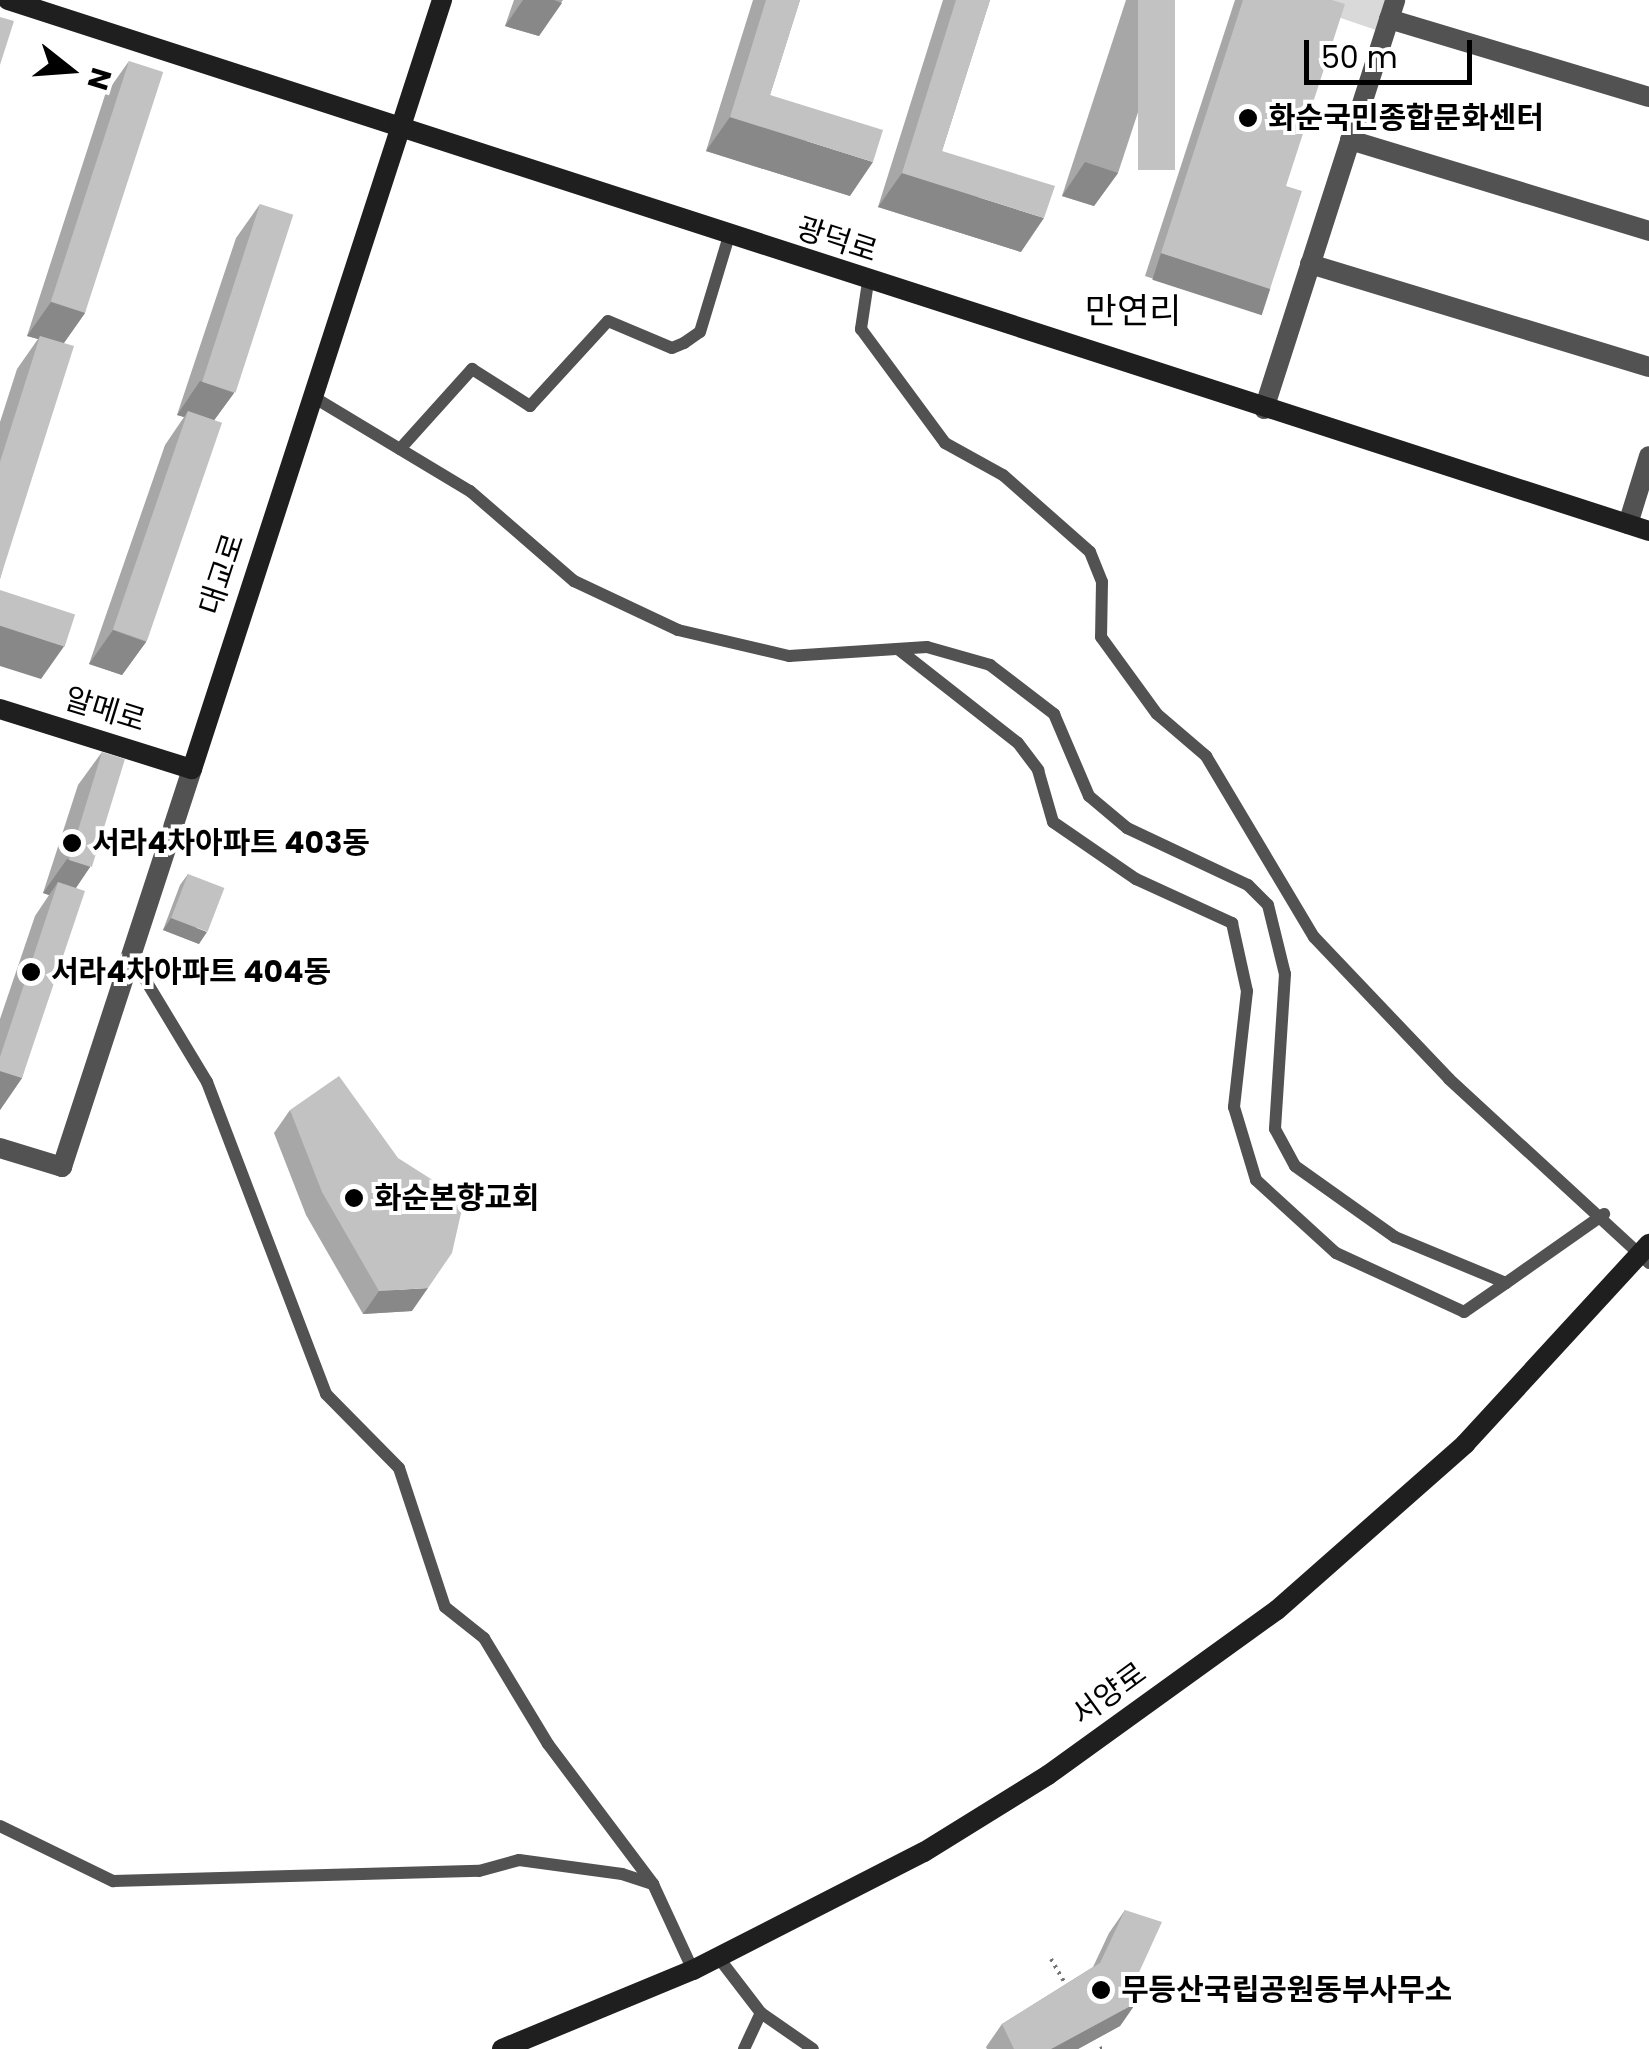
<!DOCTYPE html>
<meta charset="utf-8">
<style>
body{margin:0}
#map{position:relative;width:1649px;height:2049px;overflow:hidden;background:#fff;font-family:Poppins,"Noto Sans KR",sans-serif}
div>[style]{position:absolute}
.green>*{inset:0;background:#d9d9d9}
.path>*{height:4px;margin-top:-2px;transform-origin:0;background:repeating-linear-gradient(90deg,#747474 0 2.5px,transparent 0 7.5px)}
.lane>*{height:12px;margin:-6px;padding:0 6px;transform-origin:6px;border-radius:6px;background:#525252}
.street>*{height:20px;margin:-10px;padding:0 10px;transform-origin:10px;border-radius:10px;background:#525252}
.secondary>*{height:20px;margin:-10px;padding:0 10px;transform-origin:10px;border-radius:10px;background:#1f1f1f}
.wall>*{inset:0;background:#a7a7a7}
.shaded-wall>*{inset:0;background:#888;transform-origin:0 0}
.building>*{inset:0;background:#c2c2c2;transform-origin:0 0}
.dots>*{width:28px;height:28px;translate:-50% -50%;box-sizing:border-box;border:5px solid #fff;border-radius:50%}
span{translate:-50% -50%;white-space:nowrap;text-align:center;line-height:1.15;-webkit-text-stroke:8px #fff;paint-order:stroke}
.poi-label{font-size:30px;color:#000;font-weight:700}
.left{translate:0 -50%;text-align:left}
.street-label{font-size:30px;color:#000}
.quarter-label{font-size:35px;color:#000}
.north{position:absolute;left:20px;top:20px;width:100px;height:100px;-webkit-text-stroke:8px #fff;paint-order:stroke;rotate:107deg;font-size:28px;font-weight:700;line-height:40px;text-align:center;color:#000}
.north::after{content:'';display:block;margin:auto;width:35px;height:45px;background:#000;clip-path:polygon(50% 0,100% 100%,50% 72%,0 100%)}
.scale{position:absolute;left:1304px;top:40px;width:168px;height:45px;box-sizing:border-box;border:5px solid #000;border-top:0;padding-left:12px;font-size:30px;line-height:35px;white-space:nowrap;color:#000;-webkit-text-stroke:8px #fff;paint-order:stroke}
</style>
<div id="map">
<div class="green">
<i style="clip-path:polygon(1288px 0,1386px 0,1376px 30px)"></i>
</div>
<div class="path">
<i style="left:1051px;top:1959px;width:30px;rotate:60deg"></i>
<i style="left:1100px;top:2049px;width:5px;rotate:-22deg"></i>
</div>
<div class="lane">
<i style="left:868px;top:282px;width:48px;rotate:98.5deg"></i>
<i style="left:861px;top:329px;width:142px;rotate:53.6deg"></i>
<i style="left:945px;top:443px;width:66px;rotate:28.9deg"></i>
<i style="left:1003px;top:475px;width:116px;rotate:41.5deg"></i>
<i style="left:1090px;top:552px;width:32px;rotate:68deg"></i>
<i style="left:1102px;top:582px;width:55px;rotate:91deg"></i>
<i style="left:1101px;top:637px;width:95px;rotate:54deg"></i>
<i style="left:1157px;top:714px;width:65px;rotate:40.6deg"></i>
<i style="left:1206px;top:756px;width:211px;rotate:59.2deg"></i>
<i style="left:1314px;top:937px;width:196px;rotate:46.4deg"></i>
<i style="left:1449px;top:1079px;width:272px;rotate:42.6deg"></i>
<i style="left:310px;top:395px;width:187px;rotate:31deg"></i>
<i style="left:470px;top:491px;width:138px;rotate:40.9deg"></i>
<i style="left:574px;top:581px;width:115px;rotate:25.2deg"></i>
<i style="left:678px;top:630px;width:114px;rotate:13.2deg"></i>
<i style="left:789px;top:656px;width:138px;rotate:-3.7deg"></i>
<i style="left:927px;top:647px;width:66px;rotate:15.9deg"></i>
<i style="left:990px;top:665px;width:81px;rotate:37.4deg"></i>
<i style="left:1054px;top:714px;width:89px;rotate:66.9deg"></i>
<i style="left:1089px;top:796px;width:50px;rotate:40.1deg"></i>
<i style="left:1127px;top:828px;width:134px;rotate:25.2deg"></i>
<i style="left:1248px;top:885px;width:28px;rotate:45deg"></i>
<i style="left:1268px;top:905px;width:71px;rotate:76.2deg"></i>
<i style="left:1285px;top:974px;width:155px;rotate:93.7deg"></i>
<i style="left:1275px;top:1129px;width:42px;rotate:61.6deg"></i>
<i style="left:1295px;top:1166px;width:123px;rotate:35.4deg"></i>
<i style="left:1395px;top:1237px;width:120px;rotate:22.5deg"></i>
<i style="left:1506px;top:1283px;width:120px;rotate:-35.1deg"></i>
<i style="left:400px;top:449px;width:108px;rotate:-48deg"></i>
<i style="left:472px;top:369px;width:69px;rotate:32.5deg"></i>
<i style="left:530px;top:406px;width:115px;rotate:-47.5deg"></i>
<i style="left:608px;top:321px;width:69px;rotate:22.9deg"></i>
<i style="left:672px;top:348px;width:13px;rotate:-23deg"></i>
<i style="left:684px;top:343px;width:19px;rotate:-35deg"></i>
<i style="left:700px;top:332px;width:100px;rotate:-73.2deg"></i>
<i style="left:898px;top:649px;width:152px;rotate:38.1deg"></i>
<i style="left:1018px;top:743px;width:34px;rotate:53deg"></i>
<i style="left:1038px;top:770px;width:54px;rotate:73.9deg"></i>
<i style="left:1053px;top:822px;width:101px;rotate:34.5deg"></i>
<i style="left:1136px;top:879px;width:106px;rotate:24.6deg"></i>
<i style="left:1232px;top:923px;width:70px;rotate:77.6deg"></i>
<i style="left:1247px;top:991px;width:117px;rotate:96.4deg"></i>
<i style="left:1234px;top:1107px;width:76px;rotate:73.2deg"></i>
<i style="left:1256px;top:1180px;width:108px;rotate:42.4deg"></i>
<i style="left:1336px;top:1253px;width:141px;rotate:24.7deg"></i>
<i style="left:1464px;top:1312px;width:51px;rotate:-34.6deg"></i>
<i style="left:131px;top:956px;width:147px;rotate:58.9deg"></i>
<i style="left:207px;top:1082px;width:334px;rotate:69.1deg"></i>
<i style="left:326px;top:1394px;width:104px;rotate:45.4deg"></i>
<i style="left:399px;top:1468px;width:146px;rotate:71.7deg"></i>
<i style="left:445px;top:1607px;width:50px;rotate:38.5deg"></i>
<i style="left:484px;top:1638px;width:124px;rotate:58.9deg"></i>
<i style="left:548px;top:1744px;width:175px;rotate:53.1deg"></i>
<i style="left:0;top:1826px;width:126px;rotate:26deg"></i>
<i style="left:113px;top:1881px;width:366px;rotate:-1.6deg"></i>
<i style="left:479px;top:1871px;width:41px;rotate:-15.4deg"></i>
<i style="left:519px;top:1860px;width:104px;rotate:7.7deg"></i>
<i style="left:622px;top:1874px;width:33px;rotate:18deg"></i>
<i style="left:653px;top:1884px;width:95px;rotate:65.1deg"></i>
<i style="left:718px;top:1957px;width:71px;rotate:52.5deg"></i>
<i style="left:761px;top:2013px;width:63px;rotate:34.7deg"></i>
<i style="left:744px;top:2049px;width:40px;rotate:-65deg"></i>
</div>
<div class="street">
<i style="left:1389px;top:19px;width:271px;rotate:16.7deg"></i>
<i style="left:1350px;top:140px;width:313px;rotate:16.9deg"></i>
<i style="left:1310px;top:264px;width:354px;rotate:16.9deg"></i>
<i style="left:1264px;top:409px;width:429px;rotate:-72.2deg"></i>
<i style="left:1628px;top:524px;width:71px;rotate:-72.8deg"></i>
<i style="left:0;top:1148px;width:65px;rotate:17deg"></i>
<i style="left:62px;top:1167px;width:419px;rotate:-71.9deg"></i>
</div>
<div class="secondary">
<i style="left:8px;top:0;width:1725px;rotate:17.93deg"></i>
<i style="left:0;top:709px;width:201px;rotate:17.4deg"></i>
<i style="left:192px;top:769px;width:809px;rotate:-71.99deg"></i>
<i style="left:502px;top:2049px;width:207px;rotate:-22.5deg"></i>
<i style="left:693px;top:1970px;width:259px;rotate:-27.1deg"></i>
<i style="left:924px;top:1852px;width:146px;rotate:-31.8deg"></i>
<i style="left:1048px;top:1775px;width:282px;rotate:-35.8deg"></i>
<i style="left:1277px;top:1610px;width:251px;rotate:-41.4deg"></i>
<i style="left:1465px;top:1444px;width:272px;rotate:-47.4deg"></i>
</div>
<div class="wall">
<i style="clip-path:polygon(514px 0,563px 0,539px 36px,505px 26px)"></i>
<i style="clip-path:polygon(753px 0,800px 0,770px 95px,850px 196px,706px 151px)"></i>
<i style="clip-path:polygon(943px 0,990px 0,942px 151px,1021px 252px,878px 207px)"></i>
<i style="clip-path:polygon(1126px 0,1175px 0,1118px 173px,1094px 206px,1062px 196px)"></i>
<i style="clip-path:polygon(1235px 0,1332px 0,1254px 312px,1145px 276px)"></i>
<i style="clip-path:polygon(129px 61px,85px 313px,64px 343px,0 579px,0 422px,17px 369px,38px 339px,27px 336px,105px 95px)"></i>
<i style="clip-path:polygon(260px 204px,234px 393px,214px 420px,146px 642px,122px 675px,89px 664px,165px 445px,184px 417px,177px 415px,236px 238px)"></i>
<i style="clip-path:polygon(102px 752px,90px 867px,76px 888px,22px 1078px,0 1110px,0 1019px,35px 916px,49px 895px,43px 893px,78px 785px)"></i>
<i style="clip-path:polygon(188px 874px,199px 944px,163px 930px,180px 885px)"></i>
<i style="clip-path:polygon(290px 1110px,412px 1311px,363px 1314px,306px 1215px,274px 1133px)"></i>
<i style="clip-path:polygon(1125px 1910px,1136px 1979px,1136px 2003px,1120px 2026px,1078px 2049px,987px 2049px,986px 2047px,1002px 2024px,1093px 1967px,1109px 1933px)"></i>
</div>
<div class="shaded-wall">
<i style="clip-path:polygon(523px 0,554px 0,562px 3px,539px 36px,505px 26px)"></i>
<i style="clip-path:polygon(730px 117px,873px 162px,850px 196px,706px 151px)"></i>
<i style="clip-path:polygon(1085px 162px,1118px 173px,1094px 206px,1062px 196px)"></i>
<i style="clip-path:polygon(902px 173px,1044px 218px,1021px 252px,878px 207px)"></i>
<i style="left:1161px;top:253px;width:115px;height:28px;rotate:18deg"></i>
<i style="clip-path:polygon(51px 302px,85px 313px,61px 347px,40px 336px,38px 339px,27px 336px)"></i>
<i style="clip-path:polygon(200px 381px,234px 393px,210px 426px,188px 411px,184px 417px,177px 415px)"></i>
<i style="clip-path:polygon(0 624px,65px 645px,41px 679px,0 666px)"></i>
<i style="clip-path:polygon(113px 630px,146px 642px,122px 675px,89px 664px)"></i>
<i style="clip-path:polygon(67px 859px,90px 867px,67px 901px,58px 882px,49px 895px,43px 893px)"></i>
<i style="clip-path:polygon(171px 918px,207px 932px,199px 944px,163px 930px)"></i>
<i style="clip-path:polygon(0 1071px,22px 1078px,0 1110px)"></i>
<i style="clip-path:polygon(428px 1288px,412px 1311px,363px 1314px,379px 1291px)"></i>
<i style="clip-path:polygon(1136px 2003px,1120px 2026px,1078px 2049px,1051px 2049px)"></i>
</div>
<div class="building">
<i style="clip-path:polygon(766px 0,800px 0,770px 95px,883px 130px,873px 162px,730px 117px)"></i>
<i style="clip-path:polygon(956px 0,990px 0,942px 151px,1055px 186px,1044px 218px,902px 173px)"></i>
<i style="left:1138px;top:0;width:37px;height:170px"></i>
<i style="clip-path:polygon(1243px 0,1332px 0,1345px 4px,1286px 186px,1302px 191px,1270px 289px,1161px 253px)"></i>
<i style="clip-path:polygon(0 17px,14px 21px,0 65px)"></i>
<i style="left:129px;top:61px;width:36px;height:253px;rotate:18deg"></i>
<i style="left:260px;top:204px;width:35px;height:187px;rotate:18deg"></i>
<i style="clip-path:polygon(40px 336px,74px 346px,0 579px,0 462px)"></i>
<i style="left:188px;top:411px;width:36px;height:231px;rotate:19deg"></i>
<i style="left:0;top:590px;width:79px;height:34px;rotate:18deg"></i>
<i style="left:102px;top:752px;width:24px;height:113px;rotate:17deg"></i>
<i style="left:188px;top:874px;width:39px;height:47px;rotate:21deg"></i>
<i style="clip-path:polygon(58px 882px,85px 891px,22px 1078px,0 1071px,0 1057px)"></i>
<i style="clip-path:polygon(339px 1076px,398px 1158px,464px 1200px,452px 1253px,428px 1288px,379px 1291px,322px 1192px,290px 1110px)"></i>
<i style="clip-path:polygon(1125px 1910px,1162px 1922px,1136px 1979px,1136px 2003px,1051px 2049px,1014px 2049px,1002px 2024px,1100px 1963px)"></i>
</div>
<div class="dots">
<i style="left:1248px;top:118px;background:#000"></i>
<i style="left:72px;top:843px;background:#000"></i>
<i style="left:31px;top:972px;background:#000"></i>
<i style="left:354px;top:1198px;background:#000"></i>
<i style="left:1101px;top:1990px;background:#000"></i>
</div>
<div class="poi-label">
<span class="left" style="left:1268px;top:118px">화순국민종합문화센터</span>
<span class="left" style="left:92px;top:843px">서라4차아파트 403동</span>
<span class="left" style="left:51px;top:972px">서라4차아파트 404동</span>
<span class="left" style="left:374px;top:1198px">화순본향교회</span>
<span class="left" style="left:1121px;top:1990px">무등산국립공원동부사무소</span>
</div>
<div class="street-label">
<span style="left:837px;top:240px;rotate:18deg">광덕로</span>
<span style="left:222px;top:574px;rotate:-72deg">대교로</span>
<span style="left:105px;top:710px;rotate:17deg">알메로</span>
<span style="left:1109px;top:1694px;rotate:-36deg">서양로</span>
</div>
<div class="quarter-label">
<span style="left:1133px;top:311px">만연리</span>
</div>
<div class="north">N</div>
<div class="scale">50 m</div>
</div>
